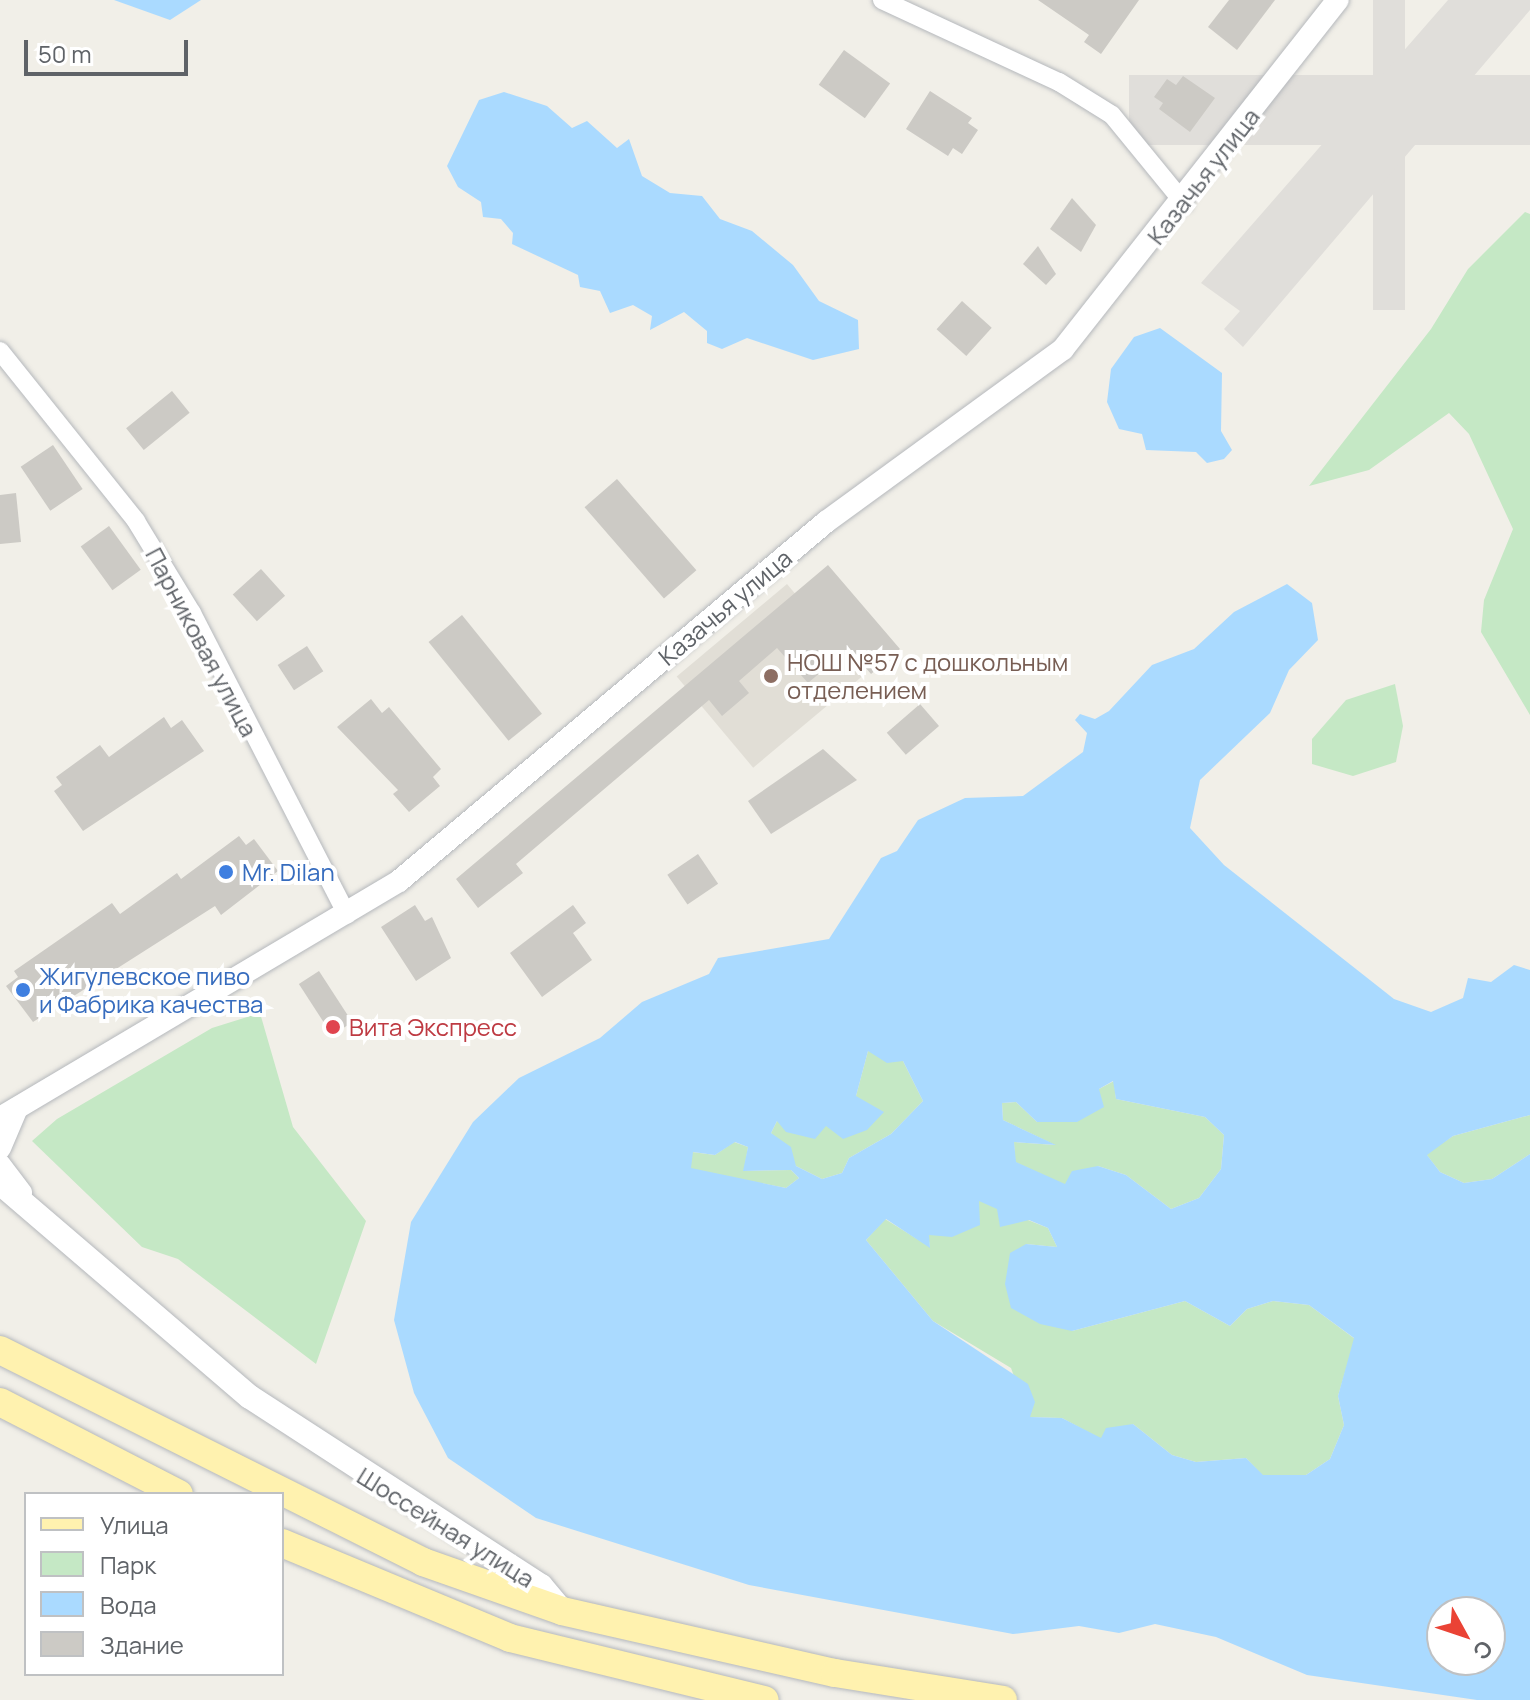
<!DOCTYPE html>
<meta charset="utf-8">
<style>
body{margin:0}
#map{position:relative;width:1530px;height:1700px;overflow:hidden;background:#f1efe8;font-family:Manrope,sans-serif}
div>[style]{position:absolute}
.industrial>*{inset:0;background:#e0deda;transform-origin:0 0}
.education>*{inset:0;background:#e1ded6;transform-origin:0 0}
.green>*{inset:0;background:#c5e8c5}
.water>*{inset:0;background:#aadaff}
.building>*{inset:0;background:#cccac5;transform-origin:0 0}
.roads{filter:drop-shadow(0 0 2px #b5b8bc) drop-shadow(0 0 2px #b5b8bc)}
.minor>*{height:18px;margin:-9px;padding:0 9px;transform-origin:9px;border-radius:9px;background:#fff}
.tertiary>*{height:22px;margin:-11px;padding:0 11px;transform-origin:11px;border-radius:11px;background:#fff}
.secondary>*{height:24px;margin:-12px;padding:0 12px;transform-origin:12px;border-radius:12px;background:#fff}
.primary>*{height:28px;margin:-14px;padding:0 14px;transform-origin:14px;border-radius:14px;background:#fff2af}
.dots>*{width:22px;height:22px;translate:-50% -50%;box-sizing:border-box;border:4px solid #fff;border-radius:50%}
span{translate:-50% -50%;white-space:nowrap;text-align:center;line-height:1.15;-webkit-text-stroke:8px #fff;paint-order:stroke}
.street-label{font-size:24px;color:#5f6368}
.education-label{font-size:24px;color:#785e54}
.left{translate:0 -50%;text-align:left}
.shop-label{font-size:24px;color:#366cbe}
.health-label{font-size:24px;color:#be3a42}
.legend{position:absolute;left:24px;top:1492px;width:260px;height:184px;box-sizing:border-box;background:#fff;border:2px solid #bfc1c3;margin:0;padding:10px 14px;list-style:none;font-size:24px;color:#5f6368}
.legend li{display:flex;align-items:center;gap:16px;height:40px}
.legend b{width:40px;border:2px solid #bfc1c3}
.north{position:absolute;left:1426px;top:1596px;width:80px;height:80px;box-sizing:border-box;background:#fff;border:2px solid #bfc1c3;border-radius:50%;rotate:130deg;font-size:22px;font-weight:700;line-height:32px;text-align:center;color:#5f6368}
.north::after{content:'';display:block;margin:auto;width:28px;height:36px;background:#ea4335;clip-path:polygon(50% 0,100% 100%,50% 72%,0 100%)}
.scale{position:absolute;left:24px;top:40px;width:164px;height:36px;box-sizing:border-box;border:4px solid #5f6368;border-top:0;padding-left:10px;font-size:24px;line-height:28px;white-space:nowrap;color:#5f6368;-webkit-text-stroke:6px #fff;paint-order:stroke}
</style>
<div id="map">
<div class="industrial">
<i style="left:1373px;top:0;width:32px;height:310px"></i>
<i style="clip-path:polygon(1448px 0,1530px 0,1530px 10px,1243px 347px,1224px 329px,1240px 311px,1201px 283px)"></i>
<i style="left:1530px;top:75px;width:70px;height:401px;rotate:90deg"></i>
</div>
<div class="education">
<i style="left:787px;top:584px;width:119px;height:144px;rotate:50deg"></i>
</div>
<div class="green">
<i style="clip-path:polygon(1525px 212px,1530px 214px,1530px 715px,1481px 632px,1484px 600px,1513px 529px,1469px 434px,1449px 413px,1369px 470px,1309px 486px,1431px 329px,1468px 269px)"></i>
<i style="clip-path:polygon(1395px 684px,1403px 726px,1396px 762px,1353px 776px,1312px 764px,1312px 739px,1346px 700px)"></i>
<i style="clip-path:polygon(260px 1013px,293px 1127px,366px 1221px,316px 1364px,178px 1259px,142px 1247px,32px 1141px,57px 1119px,212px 1028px)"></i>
<i style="clip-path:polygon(868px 1051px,903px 1061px,923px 1101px,891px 1134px,849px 1158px,842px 1173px,822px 1179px,796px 1166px,771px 1133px,777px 1121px,826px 1126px,856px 1096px)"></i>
<i style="clip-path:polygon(1114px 1081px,1116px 1099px,1205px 1117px,1224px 1135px,1221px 1169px,1199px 1198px,1171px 1209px,1126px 1175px,1098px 1166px,1065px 1185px,1015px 1162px,1014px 1142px,1055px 1145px,1003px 1120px,1002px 1103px,1016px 1102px,1037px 1122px)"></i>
<i style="clip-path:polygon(1530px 1115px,1530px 1154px,1492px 1179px,1464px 1183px,1440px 1172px,1426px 1154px,1453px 1136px)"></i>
<i style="clip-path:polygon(734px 1142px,748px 1147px,744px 1171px,791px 1170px,799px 1178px,786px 1188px,690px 1169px,692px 1152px,715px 1155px)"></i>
<i style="clip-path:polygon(978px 1200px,1048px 1228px,1057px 1247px,1026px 1244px,1072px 1331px,1185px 1301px,1230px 1326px,1247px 1309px,1273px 1301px,1309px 1305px,1355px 1339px,1338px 1396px,1344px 1425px,1330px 1459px,1306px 1475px,1262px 1475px,1246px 1458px,1196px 1462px,1172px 1455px,1133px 1424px,1101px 1439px,1062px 1418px,1029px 1417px,1011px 1368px,933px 1321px,866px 1240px,885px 1219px,930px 1247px,928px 1235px)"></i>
</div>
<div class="water">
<i style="clip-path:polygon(114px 0,201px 0,170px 20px)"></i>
<i style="clip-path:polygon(504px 92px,547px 106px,572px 128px,587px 121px,617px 148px,629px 139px,642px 176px,670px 193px,702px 196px,720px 219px,752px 231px,793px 265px,819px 301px,858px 320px,859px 349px,813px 360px,747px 338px,722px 349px,707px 343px,707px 331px,684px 312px,650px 330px,652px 316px,633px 305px,610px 313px,600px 291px,580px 287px,578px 275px,512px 244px,513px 233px,501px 219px,483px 217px,481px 202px,458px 187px,447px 166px,479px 100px)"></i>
<i style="clip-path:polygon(1160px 328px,1222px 373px,1221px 431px,1232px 450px,1224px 459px,1207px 463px,1196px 452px,1146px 450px,1142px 434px,1119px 429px,1107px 402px,1111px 369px,1134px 337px)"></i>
<i style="clip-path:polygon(evenodd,1287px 584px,1312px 603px,1318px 640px,1289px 670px,1270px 713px,1200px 780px,1190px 828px,1224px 865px,1394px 999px,1431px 1012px,1463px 998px,1468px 978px,1491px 982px,1514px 965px,1530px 970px,1530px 1115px,1453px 1136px,1427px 1155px,1440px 1172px,1464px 1183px,1492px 1179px,1530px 1154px,1530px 1700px,1477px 1700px,1307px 1675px,1216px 1637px,1155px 1624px,1119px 1633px,1079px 1626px,1013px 1634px,749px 1585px,536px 1518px,448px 1458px,414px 1393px,394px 1320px,411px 1222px,473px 1122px,519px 1078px,600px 1038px,642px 1002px,709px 974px,718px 958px,829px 939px,881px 858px,897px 851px,918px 820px,965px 798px,1023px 796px,1083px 752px,1087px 733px,1075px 720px,1080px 714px,1095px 719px,1109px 711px,1152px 665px,1194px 649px,1234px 612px,1287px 584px,868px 1051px,887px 1063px,903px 1061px,923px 1101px,891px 1134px,849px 1158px,842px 1173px,822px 1179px,796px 1166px,791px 1147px,771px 1133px,777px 1121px,786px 1132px,815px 1139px,826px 1126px,843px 1139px,867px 1130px,884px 1112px,856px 1096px,868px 1051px,1287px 584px,1113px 1081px,1116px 1099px,1205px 1117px,1224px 1135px,1221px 1169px,1199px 1198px,1171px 1209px,1126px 1175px,1098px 1166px,1072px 1171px,1065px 1184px,1016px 1162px,1014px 1142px,1056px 1145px,1003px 1120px,1002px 1103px,1016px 1102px,1037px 1122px,1077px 1122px,1104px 1107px,1099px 1089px,1113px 1081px,1287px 584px,735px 1142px,748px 1147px,743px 1171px,791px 1170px,799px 1178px,786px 1188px,691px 1168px,693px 1152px,715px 1155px,735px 1142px,1287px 584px,979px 1201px,997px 1209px,1000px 1227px,1029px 1220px,1048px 1228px,1057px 1247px,1026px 1244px,1010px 1253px,1005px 1284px,1011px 1308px,1040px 1324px,1072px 1331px,1185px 1301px,1230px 1326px,1247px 1309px,1273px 1301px,1309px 1305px,1354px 1338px,1338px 1396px,1344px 1425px,1330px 1459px,1306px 1475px,1263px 1475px,1246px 1458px,1196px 1462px,1172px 1455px,1133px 1424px,1106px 1428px,1101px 1438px,1062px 1418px,1030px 1417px,1035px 1402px,1028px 1384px,933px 1321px,866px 1240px,886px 1219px,930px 1248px,929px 1235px,952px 1237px,980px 1225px,979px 1201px,1287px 584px,1490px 1612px,1490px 1660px,1442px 1660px,1442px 1612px,1490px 1612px)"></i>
</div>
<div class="building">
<i style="clip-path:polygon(1038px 0,1139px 0,1101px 54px,1084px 42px,1089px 35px)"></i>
<i style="clip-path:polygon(1229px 0,1275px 0,1237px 50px,1208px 27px)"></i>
<i style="left:844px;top:50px;width:57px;height:43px;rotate:36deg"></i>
<i style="clip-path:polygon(1183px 76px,1215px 98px,1190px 132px,1159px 109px,1163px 103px,1154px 97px,1167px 79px,1176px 85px)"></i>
<i style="clip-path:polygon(930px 91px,972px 118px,968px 123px,978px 130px,962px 154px,953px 148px,948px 156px,906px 129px)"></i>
<i style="clip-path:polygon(1072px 198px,1096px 225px,1081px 252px,1050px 229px)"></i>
<i style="clip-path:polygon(1038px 246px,1056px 274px,1046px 285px,1023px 264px)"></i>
<i style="left:962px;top:301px;width:40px;height:38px;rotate:42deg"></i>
<i style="left:172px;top:391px;width:28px;height:59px;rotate:51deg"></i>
<i style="left:53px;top:445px;width:53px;height:39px;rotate:56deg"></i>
<i style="left:617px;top:479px;width:121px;height:43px;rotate:49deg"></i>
<i style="clip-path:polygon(16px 493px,21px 542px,0 544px,0 495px)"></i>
<i style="left:109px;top:526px;width:54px;height:35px;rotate:54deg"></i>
<i style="clip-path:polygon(828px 565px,900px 649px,871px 674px,849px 648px,808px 683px,777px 648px,739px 681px,749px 693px,722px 716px,709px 700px,516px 864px,523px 873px,478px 908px,456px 879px)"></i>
<i style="left:261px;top:569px;width:36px;height:38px;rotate:48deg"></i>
<i style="left:462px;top:615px;width:127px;height:43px;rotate:51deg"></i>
<i style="left:307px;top:646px;width:30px;height:35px;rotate:57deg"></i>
<i style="clip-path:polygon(371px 699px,382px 713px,389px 707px,441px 769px,433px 777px,440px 786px,409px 812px,393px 794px,398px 790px,337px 727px)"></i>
<i style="left:920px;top:704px;width:29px;height:44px;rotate:49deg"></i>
<i style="clip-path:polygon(164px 717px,171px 728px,182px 720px,204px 751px,83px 831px,54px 791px,62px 785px,56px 777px,100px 745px,109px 757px)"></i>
<i style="clip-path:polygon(823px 749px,857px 780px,771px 834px,748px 801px)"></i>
<i style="clip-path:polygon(239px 836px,246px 845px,254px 839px,278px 871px,221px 915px,215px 906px,33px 1022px,6px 986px,18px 977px,14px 971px,112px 903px,120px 914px,177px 873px,181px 879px)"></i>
<i style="left:698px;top:854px;width:36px;height:37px;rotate:56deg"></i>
<i style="clip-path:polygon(415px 905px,425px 921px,432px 917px,451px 958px,416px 981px,381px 927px)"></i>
<i style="clip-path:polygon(573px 905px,586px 923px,573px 933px,592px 960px,542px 997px,510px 953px)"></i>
<i style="left:319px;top:971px;width:61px;height:24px;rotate:57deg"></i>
</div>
<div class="roads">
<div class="minor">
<i style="left:882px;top:0;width:195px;rotate:24.9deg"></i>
<i style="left:1059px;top:82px;width:62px;rotate:31.9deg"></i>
<i style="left:1112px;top:115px;width:114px;rotate:50.7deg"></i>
<i style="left:0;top:351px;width:218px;rotate:51.3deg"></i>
<i style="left:136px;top:521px;width:108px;rotate:58.7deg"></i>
<i style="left:192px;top:613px;width:339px;rotate:62.8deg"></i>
</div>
<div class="tertiary">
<i style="left:0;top:1118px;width:464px;rotate:-30.7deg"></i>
<i style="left:399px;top:881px;width:558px;rotate:-40.06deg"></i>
<i style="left:826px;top:522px;width:293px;rotate:-36.1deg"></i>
<i style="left:1063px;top:349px;width:444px;rotate:-51.8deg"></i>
<i style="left:0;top:1148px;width:43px;rotate:-67deg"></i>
<i style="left:0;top:1165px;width:35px;rotate:53deg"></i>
</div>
<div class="secondary">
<i style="left:0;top:1183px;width:329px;rotate:40.6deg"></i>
<i style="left:250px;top:1397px;width:347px;rotate:33deg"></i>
<i style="left:541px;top:1586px;width:33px;rotate:50deg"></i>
</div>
<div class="primary">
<i style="left:0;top:1350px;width:473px;rotate:26.6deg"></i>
<i style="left:423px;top:1562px;width:147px;rotate:19.4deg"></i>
<i style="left:562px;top:1611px;width:280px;rotate:12.8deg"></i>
<i style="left:835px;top:1673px;width:170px;rotate:9.1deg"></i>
<i style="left:0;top:1402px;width:201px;rotate:27.2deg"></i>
<i style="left:282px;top:1543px;width:247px;rotate:22.6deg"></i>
<i style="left:510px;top:1638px;width:262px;rotate:13.7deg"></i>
</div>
</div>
<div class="dots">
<i style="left:771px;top:676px;background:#8d6e63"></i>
<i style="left:226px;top:872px;background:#3f7fe0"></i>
<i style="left:23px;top:990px;background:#3f7fe0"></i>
<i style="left:333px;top:1027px;background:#e0444e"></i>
</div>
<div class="street-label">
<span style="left:1203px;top:176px;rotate:-52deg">Казачья улица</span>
<span style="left:725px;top:607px;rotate:-40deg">Казачья улица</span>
<span style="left:202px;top:642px;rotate:62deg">Парниковая улица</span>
<span style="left:446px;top:1527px;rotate:32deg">Шоссейная улица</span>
</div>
<div class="education-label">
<span class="left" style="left:787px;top:676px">НОШ №57 с дошкольным<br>отделением</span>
</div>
<div class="shop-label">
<span class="left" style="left:242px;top:872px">Mr. Dilan</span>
<span class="left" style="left:39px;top:990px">Жигулевское пиво<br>и Фабрика качества</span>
</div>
<div class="health-label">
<span class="left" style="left:349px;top:1027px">Вита Экспресс</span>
</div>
<ul class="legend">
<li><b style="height:10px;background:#fff2af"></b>Улица</li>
<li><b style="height:22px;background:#c5e8c5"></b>Парк</li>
<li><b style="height:22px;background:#aadaff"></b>Вода</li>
<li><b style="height:22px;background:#cccac5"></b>Здание</li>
</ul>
<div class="north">С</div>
<div class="scale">50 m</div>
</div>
